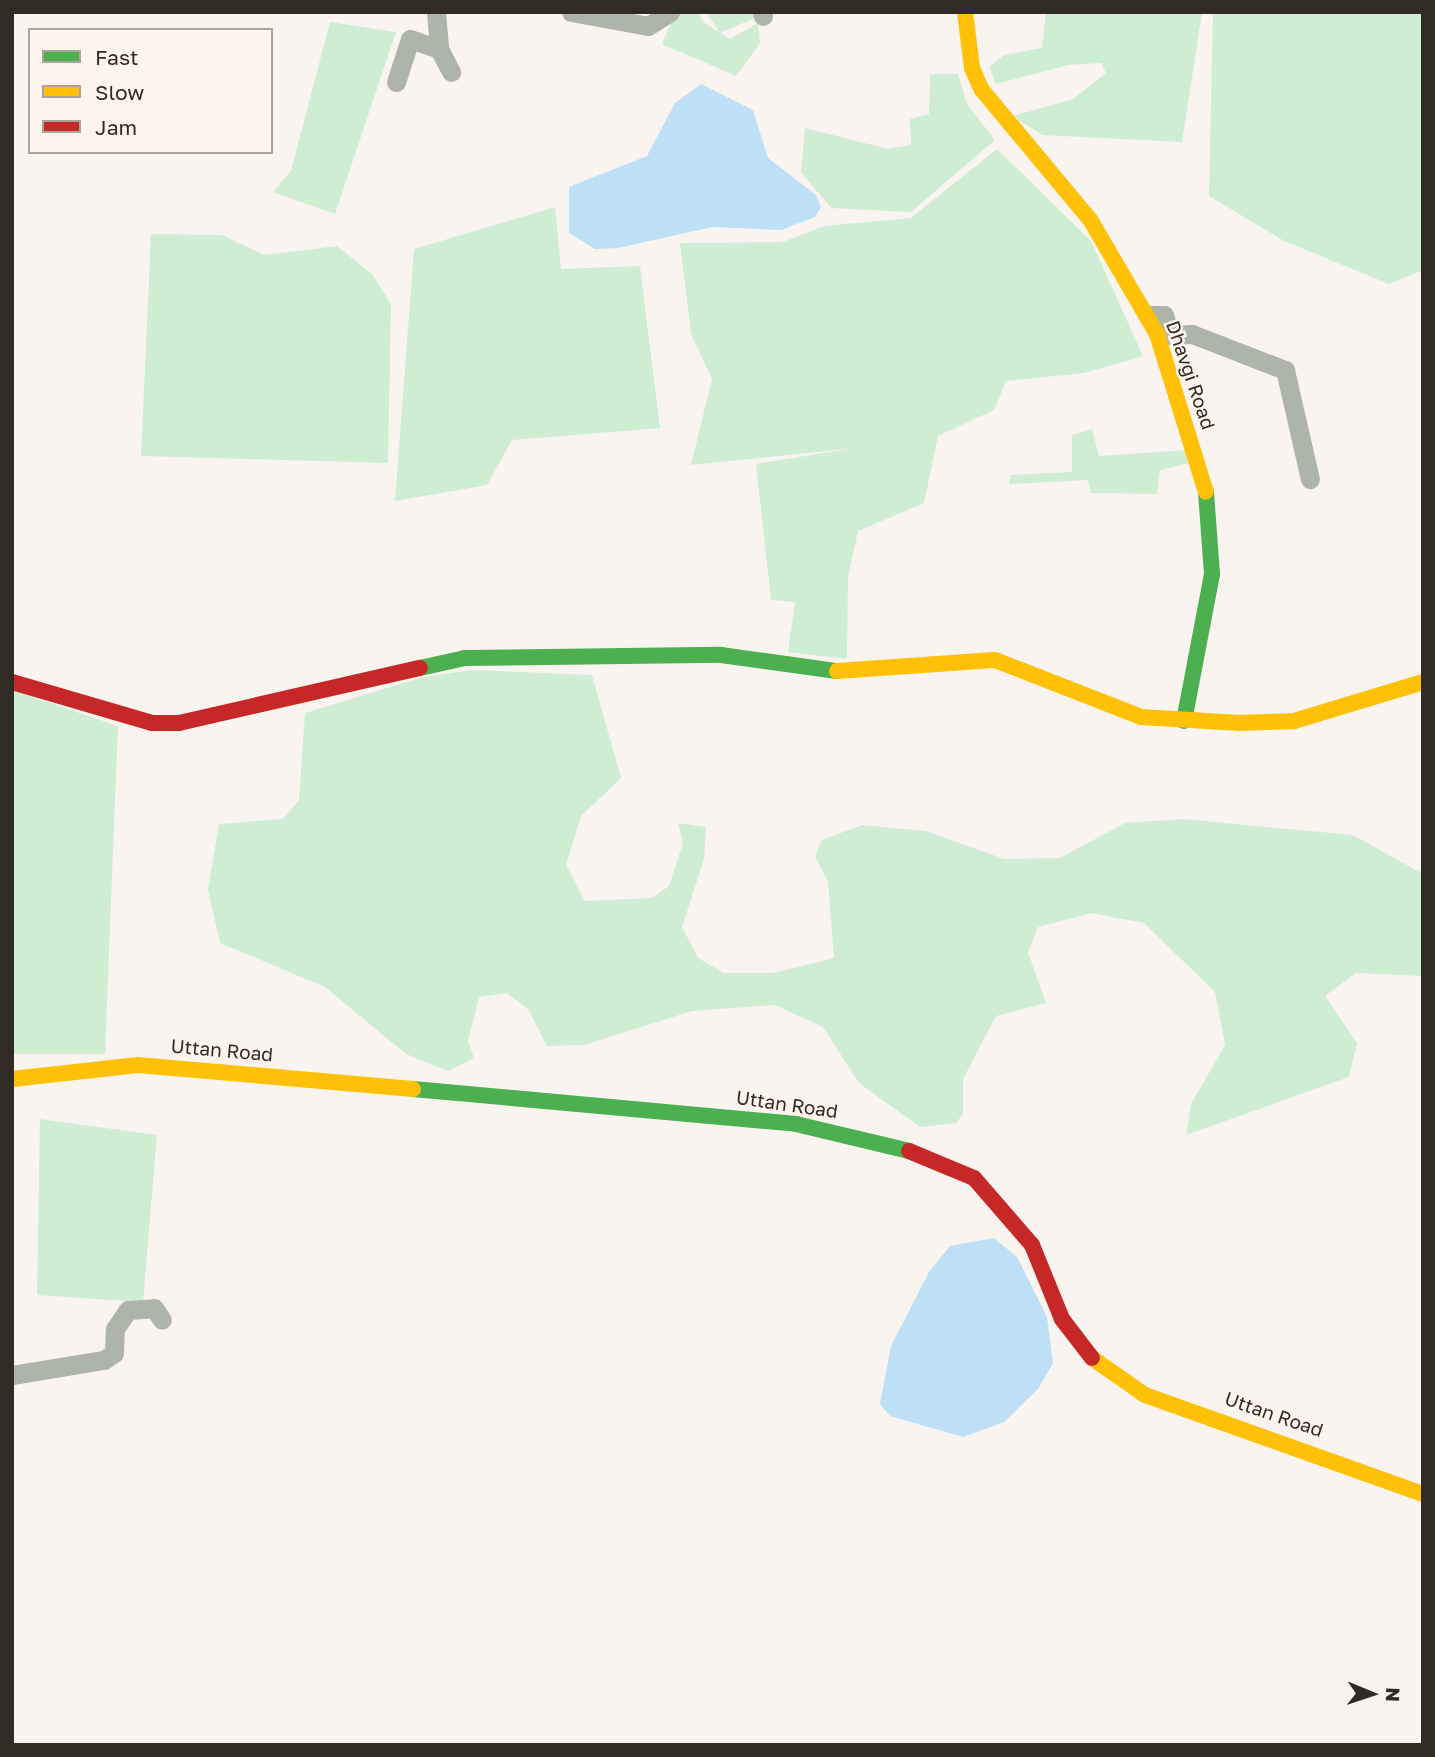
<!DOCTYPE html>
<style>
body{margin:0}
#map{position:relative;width:1435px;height:1757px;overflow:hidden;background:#f9f4f0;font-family:"Golos Text",sans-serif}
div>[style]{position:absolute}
.green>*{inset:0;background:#cfedd3}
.water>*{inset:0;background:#bee0f6}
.street>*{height:19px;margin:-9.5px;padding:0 9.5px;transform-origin:9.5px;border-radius:9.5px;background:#aeb4a9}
.fast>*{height:16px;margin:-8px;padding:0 8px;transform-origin:8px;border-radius:8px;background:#4caf50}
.slow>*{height:16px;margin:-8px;padding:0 8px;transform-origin:8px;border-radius:8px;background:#ffc107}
.jam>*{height:16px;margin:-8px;padding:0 8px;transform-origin:8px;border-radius:8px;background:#c62828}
span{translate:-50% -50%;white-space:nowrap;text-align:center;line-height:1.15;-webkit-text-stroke:5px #fdf4ec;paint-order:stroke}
.street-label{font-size:19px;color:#312b26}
.frame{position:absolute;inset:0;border:14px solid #312b26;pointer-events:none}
.legend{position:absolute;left:28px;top:28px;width:245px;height:126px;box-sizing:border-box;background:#fdf4ec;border:2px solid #aba49d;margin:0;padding:9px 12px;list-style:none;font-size:21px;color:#312b26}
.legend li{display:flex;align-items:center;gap:14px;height:35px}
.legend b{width:35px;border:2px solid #aba49d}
.north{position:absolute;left:1337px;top:1659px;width:70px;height:70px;-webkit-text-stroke:5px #fdf4ec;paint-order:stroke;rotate:92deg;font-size:19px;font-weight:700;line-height:28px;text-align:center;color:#312b26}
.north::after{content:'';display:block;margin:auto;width:24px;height:32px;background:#312b26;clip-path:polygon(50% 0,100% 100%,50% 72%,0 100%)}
</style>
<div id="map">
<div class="green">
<i style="clip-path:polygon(676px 12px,699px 12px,703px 22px,730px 39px,758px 23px,760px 43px,736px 76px,662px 44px)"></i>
<i style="clip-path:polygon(706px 12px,758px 12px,759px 16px,720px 33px)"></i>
<i style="clip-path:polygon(1046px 12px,1202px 12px,1182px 142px,1042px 135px,1013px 116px,1073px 99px,1106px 73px,1101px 63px,1068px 65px,996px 84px,989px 67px,1004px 55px,1042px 48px)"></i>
<i style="clip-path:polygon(1213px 12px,1423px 12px,1423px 270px,1389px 284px,1284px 241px,1209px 196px)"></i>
<i style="clip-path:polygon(330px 22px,396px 32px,335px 214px,273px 192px,291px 171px)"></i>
<i style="clip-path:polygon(930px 74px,958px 74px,967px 104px,995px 140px,911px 212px,831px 208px,801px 172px,805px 128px,888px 149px,911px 145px,910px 119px,929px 114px)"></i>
<i style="clip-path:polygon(997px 149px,1091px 241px,1143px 356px,1084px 373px,1006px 381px,994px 410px,938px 436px,924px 503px,858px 531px,848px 577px,847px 659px,788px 652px,795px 602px,771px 600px,756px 464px,855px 448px,691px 465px,712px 379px,691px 334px,680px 243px,783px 242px,824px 226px,911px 218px)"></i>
<i style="clip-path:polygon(555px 207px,561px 269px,640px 266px,660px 428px,512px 440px,487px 485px,395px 501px,414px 249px)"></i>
<i style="clip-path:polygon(151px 234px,222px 235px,264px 255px,337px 246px,372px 274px,391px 304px,388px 463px,141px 456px)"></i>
<i style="clip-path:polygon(1092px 429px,1099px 456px,1187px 450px,1189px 463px,1160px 470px,1157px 494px,1091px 493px,1088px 480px,1009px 484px,1011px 475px,1072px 472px,1072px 435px)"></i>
<i style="clip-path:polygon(471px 670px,592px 675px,621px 778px,581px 816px,566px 865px,585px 901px,652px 898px,669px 886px,683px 843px,678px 823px,706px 827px,704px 859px,682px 927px,698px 958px,724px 973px,773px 973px,834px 958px,828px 882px,815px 856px,822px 840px,862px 825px,926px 831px,1004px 859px,1060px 858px,1125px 823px,1183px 819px,1353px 835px,1423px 874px,1423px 976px,1356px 973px,1325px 996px,1357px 1043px,1349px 1077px,1186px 1135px,1191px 1104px,1225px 1045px,1215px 992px,1144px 923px,1091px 913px,1038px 927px,1028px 952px,1046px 1003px,996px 1016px,963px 1079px,963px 1114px,956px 1123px,920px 1127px,859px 1083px,823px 1027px,775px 1005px,692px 1011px,584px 1045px,547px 1046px,528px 1009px,507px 993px,479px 997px,468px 1041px,474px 1058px,448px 1071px,406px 1054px,325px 987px,220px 943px,208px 890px,219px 824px,283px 819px,299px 800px,305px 713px,423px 677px)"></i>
<i style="clip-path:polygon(12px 690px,118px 726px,105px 1054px,12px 1054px)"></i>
<i style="clip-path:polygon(40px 1119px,157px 1135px,143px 1302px,37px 1295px)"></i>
</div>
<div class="water">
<i style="clip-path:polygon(701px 84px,753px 110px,768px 158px,816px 195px,821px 207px,815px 217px,781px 230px,712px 227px,618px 248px,595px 249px,569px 233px,569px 187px,647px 156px,675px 103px)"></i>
<i style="clip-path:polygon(994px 1238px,1017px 1257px,1047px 1317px,1053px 1363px,1038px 1389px,1004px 1422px,963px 1437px,890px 1416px,880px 1404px,891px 1346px,929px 1272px,950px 1246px)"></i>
</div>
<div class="street">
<i style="left:436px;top:12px;width:37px;rotate:85deg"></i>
<i style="left:439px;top:49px;width:26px;rotate:62deg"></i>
<i style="left:571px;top:12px;width:78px;rotate:10.3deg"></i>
<i style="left:648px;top:26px;width:26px;rotate:-32deg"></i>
<i style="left:762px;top:12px;width:4px;rotate:76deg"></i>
<i style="left:396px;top:82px;width:45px;rotate:-72deg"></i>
<i style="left:410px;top:39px;width:31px;rotate:19deg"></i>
<i style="left:1147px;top:315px;width:17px"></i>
<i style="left:1164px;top:315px;width:21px;rotate:71deg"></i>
<i style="left:1171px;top:335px;width:21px;rotate:-3deg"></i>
<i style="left:1192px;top:334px;width:100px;rotate:21.2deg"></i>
<i style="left:1285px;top:370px;width:112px;rotate:77.1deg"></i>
<i style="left:12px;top:1375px;width:93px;rotate:-9.3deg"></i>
<i style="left:104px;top:1360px;width:12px;rotate:-35deg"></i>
<i style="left:114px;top:1353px;width:24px;rotate:-88deg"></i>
<i style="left:115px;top:1329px;width:23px;rotate:-56deg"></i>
<i style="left:128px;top:1310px;width:26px;rotate:-4deg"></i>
<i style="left:154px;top:1308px;width:14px;rotate:56deg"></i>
</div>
<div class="fast">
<i style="left:420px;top:668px;width:46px;rotate:-12.5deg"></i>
<i style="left:465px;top:658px;width:256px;rotate:-0.7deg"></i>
<i style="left:721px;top:655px;width:117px;rotate:7.9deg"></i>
<i style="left:1184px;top:721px;width:150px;rotate:-79.2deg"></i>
<i style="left:1212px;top:574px;width:82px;rotate:-94.2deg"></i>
<i style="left:413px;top:1089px;width:385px;rotate:5.2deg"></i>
<i style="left:796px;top:1124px;width:116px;rotate:13.4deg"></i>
</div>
<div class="slow">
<i style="left:965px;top:12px;width:56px;rotate:82.9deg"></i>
<i style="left:972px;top:68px;width:24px;rotate:66deg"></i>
<i style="left:982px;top:90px;width:170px;rotate:50.2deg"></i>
<i style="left:1091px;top:221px;width:131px;rotate:59.7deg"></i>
<i style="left:1157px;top:334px;width:165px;rotate:72.8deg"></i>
<i style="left:837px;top:671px;width:158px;rotate:-4deg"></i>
<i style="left:995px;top:660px;width:157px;rotate:21.3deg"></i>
<i style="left:1141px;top:717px;width:99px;rotate:3.5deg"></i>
<i style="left:1240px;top:723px;width:54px;rotate:-2.1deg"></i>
<i style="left:1294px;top:721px;width:135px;rotate:-16.8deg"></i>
<i style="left:12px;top:1079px;width:127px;rotate:-6.3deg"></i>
<i style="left:138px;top:1065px;width:276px;rotate:5deg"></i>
<i style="left:1092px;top:1358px;width:65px;rotate:34.9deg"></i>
<i style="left:1145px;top:1395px;width:295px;rotate:19.6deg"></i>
</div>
<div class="jam">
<i style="left:12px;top:682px;width:146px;rotate:16.3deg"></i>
<i style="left:152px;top:723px;width:27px"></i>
<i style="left:179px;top:723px;width:247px;rotate:-12.9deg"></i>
<i style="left:909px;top:1151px;width:70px;rotate:22.6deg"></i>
<i style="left:974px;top:1178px;width:89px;rotate:49.1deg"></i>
<i style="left:1032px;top:1245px;width:80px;rotate:67.9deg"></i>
<i style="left:1062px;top:1319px;width:49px;rotate:52.4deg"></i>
</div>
<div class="street-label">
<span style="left:1191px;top:375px;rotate:71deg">Dhavgi Road</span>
<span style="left:222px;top:1050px;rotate:5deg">Uttan Road</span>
<span style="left:787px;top:1104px;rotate:8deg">Uttan Road</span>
<span style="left:1274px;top:1414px;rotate:19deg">Uttan Road</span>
</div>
<div class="frame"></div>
<ul class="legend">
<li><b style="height:9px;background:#4caf50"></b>Fast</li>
<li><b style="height:9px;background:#ffc107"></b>Slow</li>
<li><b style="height:9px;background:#c62828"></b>Jam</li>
</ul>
<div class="north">N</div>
</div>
